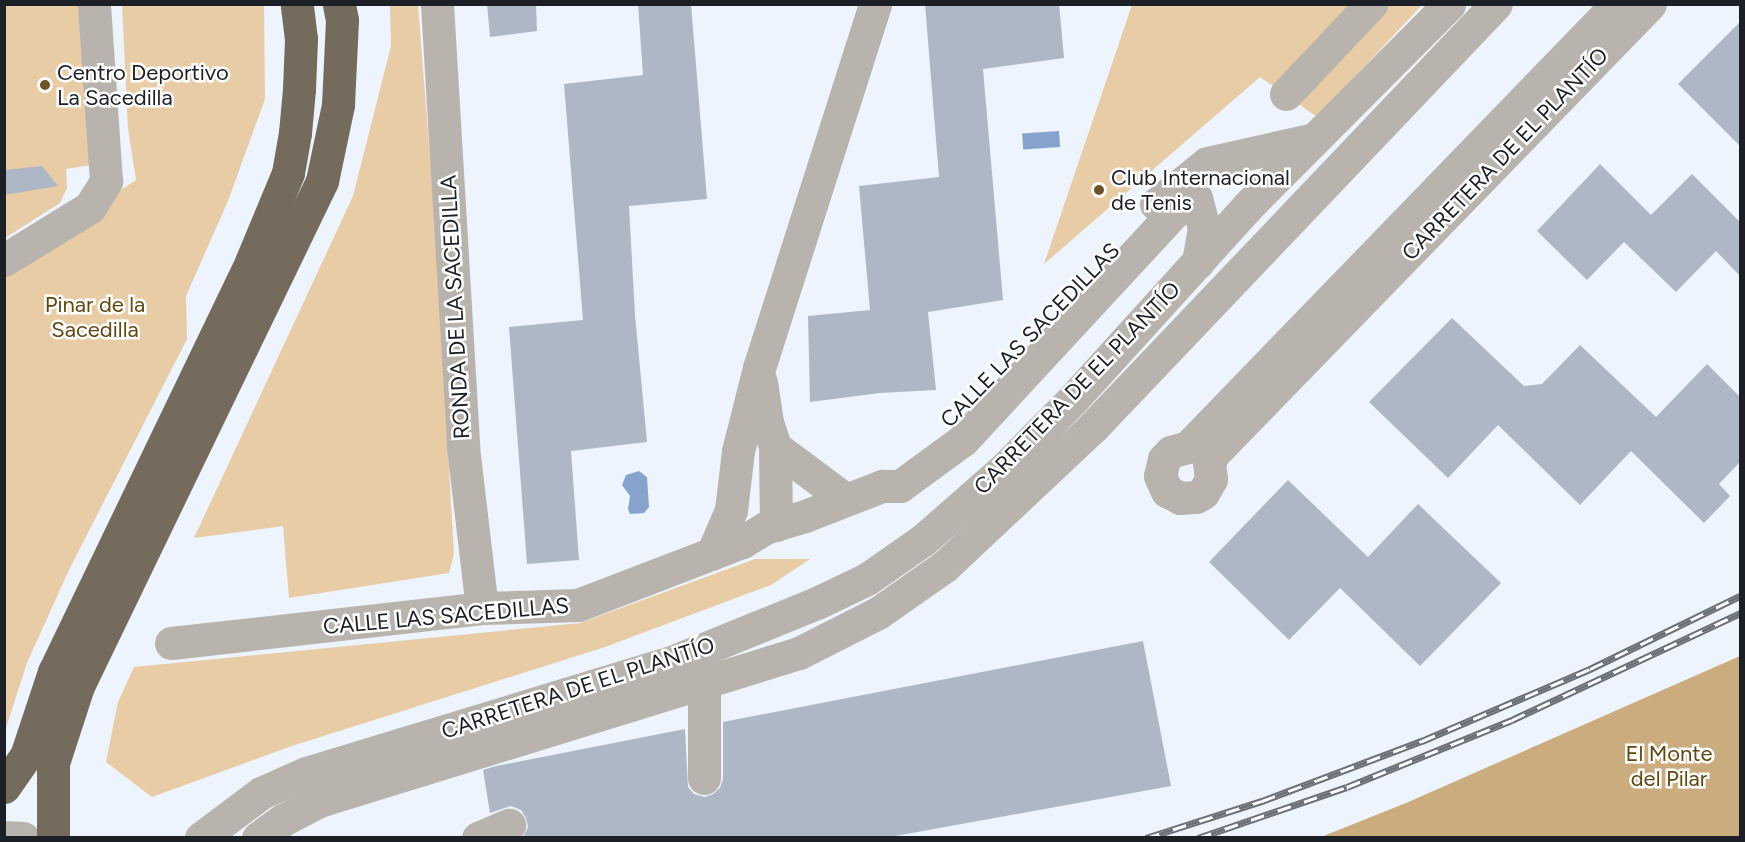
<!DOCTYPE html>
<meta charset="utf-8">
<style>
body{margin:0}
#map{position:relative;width:1745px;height:842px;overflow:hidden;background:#edf4fd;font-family:Figtree,sans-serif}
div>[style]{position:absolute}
.green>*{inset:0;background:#e7cca5}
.forest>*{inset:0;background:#caac7f}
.water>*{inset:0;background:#87a3cd;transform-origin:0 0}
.building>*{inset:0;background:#adb7c6}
.minor>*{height:33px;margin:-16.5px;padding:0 16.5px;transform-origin:16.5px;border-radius:16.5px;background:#b8b3ad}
.highway>*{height:33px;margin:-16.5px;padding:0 16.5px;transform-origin:16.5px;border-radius:16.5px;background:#746b5d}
.rail>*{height:7px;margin-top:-3.5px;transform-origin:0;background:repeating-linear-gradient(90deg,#fff 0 14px,#6b6f76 0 28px);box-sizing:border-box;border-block:2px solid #6b6f76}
.dots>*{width:16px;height:16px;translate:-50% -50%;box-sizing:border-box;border:3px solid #fff;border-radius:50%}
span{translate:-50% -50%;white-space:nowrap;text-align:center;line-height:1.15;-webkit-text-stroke:5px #fff;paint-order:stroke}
.poi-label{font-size:22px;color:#1c1f25}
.left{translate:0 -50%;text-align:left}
.street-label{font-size:22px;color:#1c1f25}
.park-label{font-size:22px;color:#64460f}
.frame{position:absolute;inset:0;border:6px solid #1c1f25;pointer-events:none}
</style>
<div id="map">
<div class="green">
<i style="clip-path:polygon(4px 5px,81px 5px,91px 165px,66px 169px,67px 188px,60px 203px,5px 238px)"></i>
<i style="clip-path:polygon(122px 5px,264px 5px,265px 99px,228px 201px,186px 296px,187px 339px,68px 572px,27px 663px,5px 731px,5px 266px,136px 180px,128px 128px)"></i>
<i style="clip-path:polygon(390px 5px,418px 5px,433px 195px,454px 554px,449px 573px,289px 598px,283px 526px,194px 538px,353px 196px,391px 46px)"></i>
<i style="clip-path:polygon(1132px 5px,1422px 5px,1317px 117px,1260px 77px,1044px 264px)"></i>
<i style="clip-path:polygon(755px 559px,810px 559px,771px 585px,605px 647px,292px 746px,152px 797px,106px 762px,118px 702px,134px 667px,580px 623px)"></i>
</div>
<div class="forest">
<i style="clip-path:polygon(1740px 656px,1740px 837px,1321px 837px,1406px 803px)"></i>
</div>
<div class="water">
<i style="left:1059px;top:131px;width:16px;height:37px;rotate:86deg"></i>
<i style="clip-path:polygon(639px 471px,647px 477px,649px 507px,644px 513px,630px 514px,628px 509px,630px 496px,622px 485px,626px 475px)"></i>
</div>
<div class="building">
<i style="clip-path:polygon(487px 4px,536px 4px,537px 31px,490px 37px)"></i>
<i style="clip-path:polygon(638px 4px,691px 4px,707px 199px,629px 206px,635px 315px,647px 442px,571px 451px,579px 560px,527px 564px,509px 327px,583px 320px,564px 84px,643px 75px)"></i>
<i style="clip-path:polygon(925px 4px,1059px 4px,1064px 58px,983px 69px,1003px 300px,928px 312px,936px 390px,880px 393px,810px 402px,808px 316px,870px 310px,859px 186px,939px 177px)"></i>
<i style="clip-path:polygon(1740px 22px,1740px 146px,1678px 84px)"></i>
<i style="clip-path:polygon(1600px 164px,1651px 215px,1692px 174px,1740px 222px,1740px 276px,1716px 251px,1676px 292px,1624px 242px,1587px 280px,1537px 231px)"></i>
<i style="clip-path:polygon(42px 166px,58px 186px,4px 195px,4px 170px)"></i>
<i style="clip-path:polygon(1452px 318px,1524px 386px,1542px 384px,1580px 345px,1656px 417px,1707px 364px,1740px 397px,1740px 462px,1719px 484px,1730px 496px,1704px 523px,1631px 451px,1580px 505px,1498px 425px,1448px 478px,1369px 402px)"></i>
<i style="clip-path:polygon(1288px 480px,1368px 557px,1418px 504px,1501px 583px,1420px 666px,1340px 588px,1289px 640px,1209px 562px)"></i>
<i style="clip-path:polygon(1143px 641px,1171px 786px,890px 837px,523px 837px,528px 827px,526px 818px,521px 810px,511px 806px,490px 813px,483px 770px,496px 766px,685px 729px,688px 787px,694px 794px,705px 797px,713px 794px,720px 788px,723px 779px,723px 722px)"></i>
</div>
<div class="minor">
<i style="left:437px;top:4px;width:444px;rotate:86.6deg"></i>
<i style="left:463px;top:447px;width:162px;rotate:83.3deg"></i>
<i style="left:1617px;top:4px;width:617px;rotate:134.08deg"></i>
<i style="left:1188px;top:447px;width:18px;rotate:164deg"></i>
<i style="left:1171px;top:452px;width:10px;rotate:135deg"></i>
<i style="left:1164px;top:459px;width:17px;rotate:103deg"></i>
<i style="left:1160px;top:476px;width:17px;rotate:65deg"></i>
<i style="left:1167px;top:491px;width:15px;rotate:28deg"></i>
<i style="left:1180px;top:498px;width:16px;rotate:-4deg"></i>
<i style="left:1196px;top:497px;width:8px;rotate:-30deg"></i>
<i style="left:1203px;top:493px;width:16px;rotate:-60deg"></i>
<i style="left:1211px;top:479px;width:17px;rotate:-97deg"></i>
<i style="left:1209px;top:462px;width:9px;rotate:-63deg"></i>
<i style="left:1213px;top:454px;width:627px;rotate:-45.84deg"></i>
<i style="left:1286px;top:94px;width:124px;rotate:-46.6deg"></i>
<i style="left:1156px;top:204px;width:65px;rotate:-38.8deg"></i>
<i style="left:1207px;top:163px;width:110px;rotate:-12.6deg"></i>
<i style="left:4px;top:260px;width:101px;rotate:-31.6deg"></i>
<i style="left:90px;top:207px;width:31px;rotate:-58deg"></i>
<i style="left:106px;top:181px;width:177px;rotate:-93.9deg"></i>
<i style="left:761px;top:382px;width:40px;rotate:81.5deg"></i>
<i style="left:767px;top:422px;width:26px;rotate:72deg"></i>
<i style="left:775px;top:447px;width:87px;rotate:36.6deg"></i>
<i style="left:775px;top:447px;width:78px;rotate:89.3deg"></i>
<i style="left:712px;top:554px;width:48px;rotate:-66.6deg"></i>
<i style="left:731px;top:510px;width:59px;rotate:-83.2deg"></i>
<i style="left:738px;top:451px;width:86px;rotate:-75.8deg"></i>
<i style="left:759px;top:368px;width:382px;rotate:-72.3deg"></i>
<i style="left:171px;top:643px;width:313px;rotate:-6.4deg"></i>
<i style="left:482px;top:608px;width:96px;rotate:-1.8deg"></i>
<i style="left:578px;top:605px;width:176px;rotate:-21deg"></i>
<i style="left:742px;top:542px;width:27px;rotate:-31deg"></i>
<i style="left:765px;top:528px;width:42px;rotate:-16.7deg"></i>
<i style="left:805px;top:516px;width:83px;rotate:-21.3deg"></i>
<i style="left:882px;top:486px;width:18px"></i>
<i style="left:900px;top:486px;width:78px;rotate:-36.1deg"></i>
<i style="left:963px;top:440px;width:311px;rotate:-47.2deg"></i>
<i style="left:1174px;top:212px;width:26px;rotate:-32deg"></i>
<i style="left:1196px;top:198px;width:31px;rotate:75deg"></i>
<i style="left:1204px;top:228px;width:35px;rotate:100deg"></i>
<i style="left:704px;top:778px;width:95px;rotate:-90deg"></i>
<i style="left:4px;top:837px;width:19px;rotate:3deg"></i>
<i style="left:201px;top:838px;width:75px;rotate:-36.9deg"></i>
<i style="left:261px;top:793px;width:49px;rotate:-24deg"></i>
<i style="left:306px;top:773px;width:379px;rotate:-16.9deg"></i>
<i style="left:669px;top:663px;width:162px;rotate:-22.1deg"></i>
<i style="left:819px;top:602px;width:53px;rotate:-25.6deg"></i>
<i style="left:867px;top:579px;width:68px;rotate:-34.9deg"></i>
<i style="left:923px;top:540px;width:109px;rotate:-41.3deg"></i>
<i style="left:1005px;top:468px;width:98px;rotate:-45.4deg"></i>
<i style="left:1074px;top:398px;width:259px;rotate:-47.8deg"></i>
<i style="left:1248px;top:206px;width:285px;rotate:-45.1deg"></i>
<i style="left:258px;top:838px;width:31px;rotate:-36deg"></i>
<i style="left:283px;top:820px;width:41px;rotate:-27.8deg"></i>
<i style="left:319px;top:801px;width:502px;rotate:-17.14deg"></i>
<i style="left:799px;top:653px;width:89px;rotate:-26.9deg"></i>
<i style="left:878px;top:613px;width:82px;rotate:-35deg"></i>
<i style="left:945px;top:566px;width:203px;rotate:-43.2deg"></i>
<i style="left:1093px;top:427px;width:584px;rotate:-46.39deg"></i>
<i style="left:478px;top:838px;width:34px;rotate:-23deg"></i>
</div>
<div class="highway">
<i style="left:4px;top:787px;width:38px;rotate:-55deg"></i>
<i style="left:26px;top:756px;width:89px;rotate:-71.6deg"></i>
<i style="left:54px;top:672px;width:455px;rotate:-64.3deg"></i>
<i style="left:251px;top:262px;width:96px;rotate:-67.4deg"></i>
<i style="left:288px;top:173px;width:41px;rotate:-80.1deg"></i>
<i style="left:295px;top:133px;width:44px;rotate:-84.8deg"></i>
<i style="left:299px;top:89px;width:50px;rotate:-87.7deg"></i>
<i style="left:301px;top:39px;width:35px;rotate:-97deg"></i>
<i style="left:53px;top:838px;width:75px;rotate:-90deg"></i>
<i style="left:53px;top:763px;width:81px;rotate:-72deg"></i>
<i style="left:78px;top:686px;width:561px;rotate:-64.21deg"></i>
<i style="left:322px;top:181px;width:78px;rotate:-78.1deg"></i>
<i style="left:338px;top:105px;width:85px;rotate:-87.3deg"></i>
<i style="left:342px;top:20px;width:16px;rotate:-101deg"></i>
</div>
<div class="rail">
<i style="left:1146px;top:838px;width:122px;rotate:-17.7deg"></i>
<i style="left:1262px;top:801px;width:171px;rotate:-20.6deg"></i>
<i style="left:1422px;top:741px;width:183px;rotate:-23.2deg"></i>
<i style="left:1590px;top:669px;width:167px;rotate:-26deg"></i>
<i style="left:1198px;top:838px;width:157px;rotate:-18.9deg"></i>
<i style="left:1347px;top:787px;width:178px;rotate:-22.1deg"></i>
<i style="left:1512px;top:720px;width:252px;rotate:-25.1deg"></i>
</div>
<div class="dots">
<i style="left:45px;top:85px;background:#6f5326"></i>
<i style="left:1099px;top:190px;background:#6f5326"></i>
</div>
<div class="poi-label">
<span class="left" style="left:57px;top:85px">Centro Deportivo<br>La Sacedilla</span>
<span class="left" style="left:1111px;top:190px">Club Internacional<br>de Tenis</span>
</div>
<div class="street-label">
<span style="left:1505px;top:154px;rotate:-46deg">CARRETERA DE EL PLANTÍO</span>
<span style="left:455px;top:307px;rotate:-93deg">RONDA DE LA SACEDILLA</span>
<span style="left:1030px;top:335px;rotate:-46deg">CALLE LAS SACEDILLAS</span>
<span style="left:1077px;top:388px;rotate:-46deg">CARRETERA DE EL PLANTÍO</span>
<span style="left:446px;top:616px;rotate:-5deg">CALLE LAS SACEDILLAS</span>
<span style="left:578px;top:688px;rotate:-18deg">CARRETERA DE EL PLANTÍO</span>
</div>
<div class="park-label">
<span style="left:95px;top:317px">Pinar de la<br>Sacedilla</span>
<span style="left:1669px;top:766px">El Monte<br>del Pilar</span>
</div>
<div class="frame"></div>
</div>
